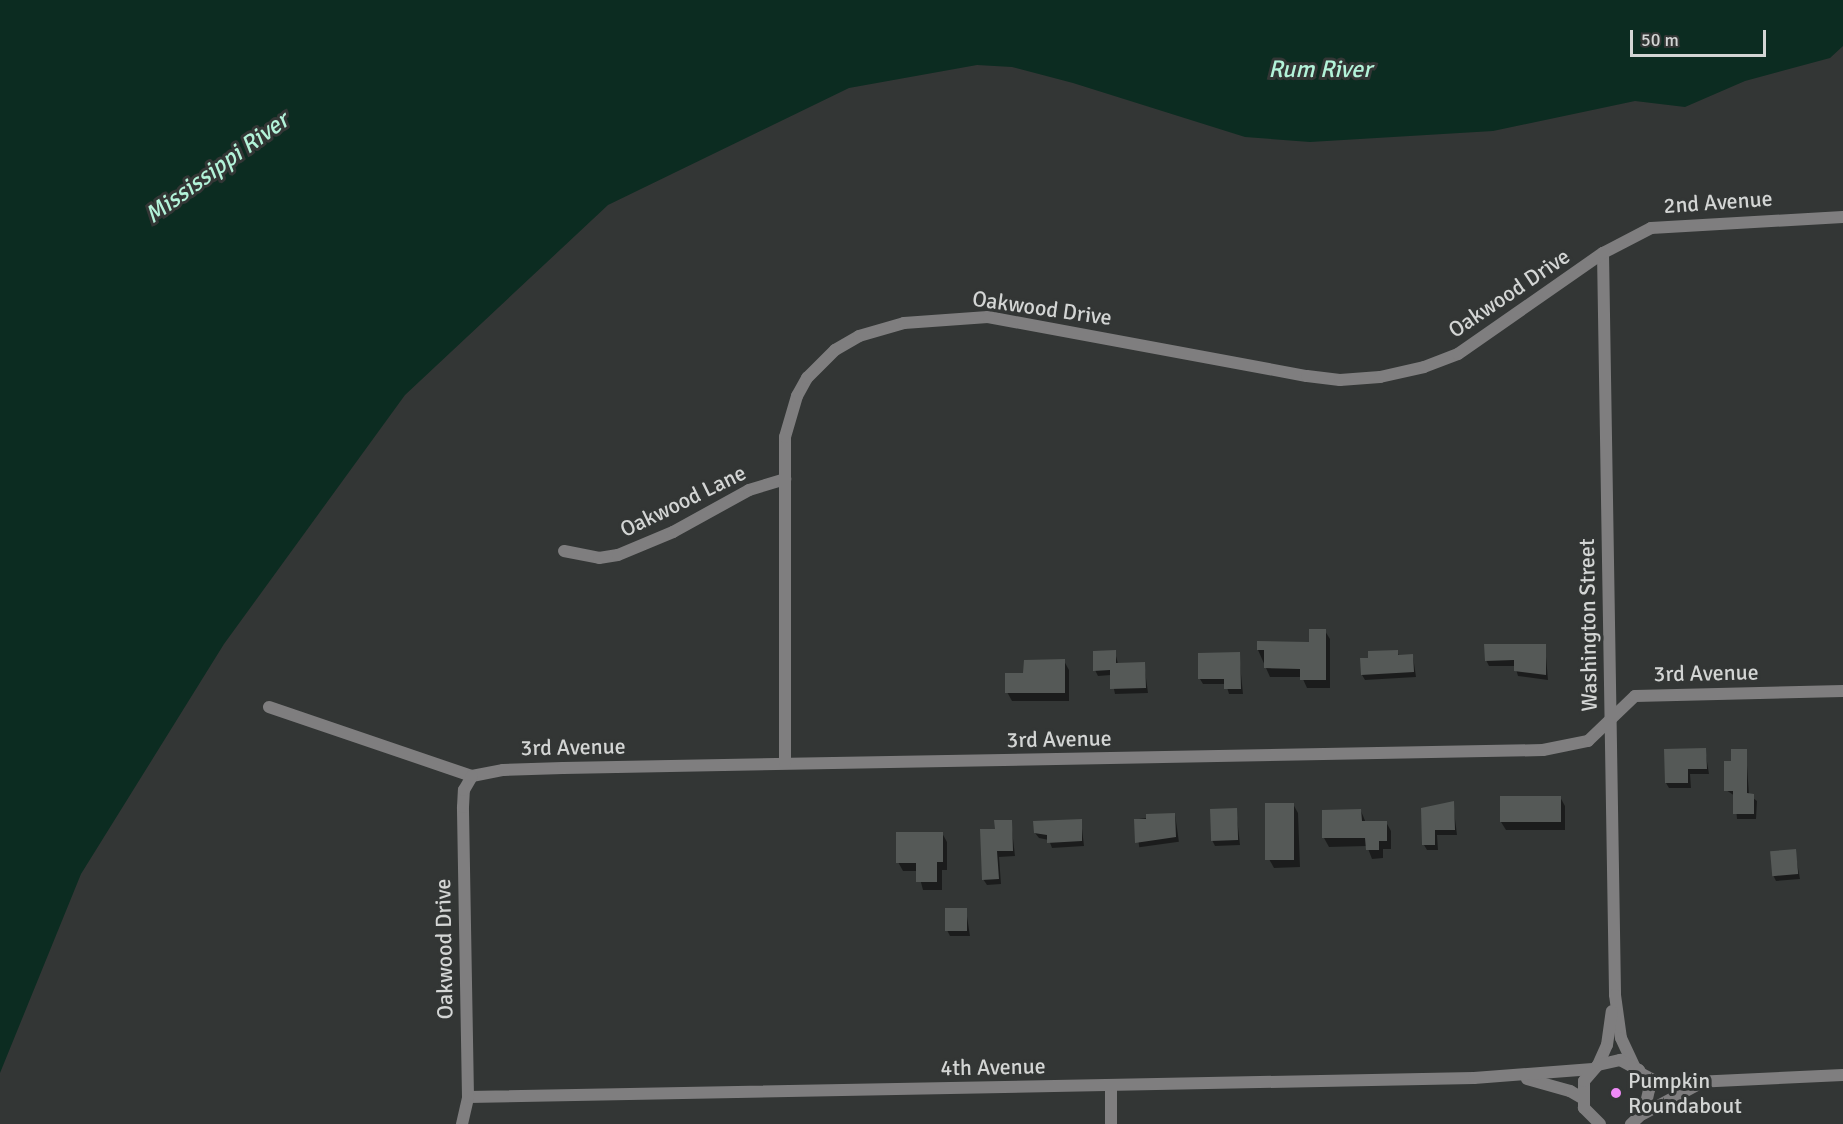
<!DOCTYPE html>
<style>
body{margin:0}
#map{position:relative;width:1843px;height:1124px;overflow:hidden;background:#333635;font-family:Signika,sans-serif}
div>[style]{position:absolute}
.water>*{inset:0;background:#0c2c21}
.shadow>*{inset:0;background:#0007;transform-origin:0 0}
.building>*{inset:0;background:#555957;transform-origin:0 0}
.street>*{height:12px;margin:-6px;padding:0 6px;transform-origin:6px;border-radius:6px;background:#7f7e7f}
.dots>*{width:16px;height:16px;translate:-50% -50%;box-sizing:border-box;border:3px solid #333635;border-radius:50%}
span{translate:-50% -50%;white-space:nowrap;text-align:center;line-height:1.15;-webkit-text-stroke:6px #333635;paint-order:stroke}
.street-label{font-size:22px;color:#d3d5d4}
.poi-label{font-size:22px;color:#d3d5d4}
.left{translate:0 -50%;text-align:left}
.water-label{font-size:24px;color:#b3f3d9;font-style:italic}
.scale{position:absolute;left:1630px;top:30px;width:136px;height:27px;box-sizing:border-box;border:3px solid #d3d5d4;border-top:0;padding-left:8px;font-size:18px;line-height:21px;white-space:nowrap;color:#d3d5d4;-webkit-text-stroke:4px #333635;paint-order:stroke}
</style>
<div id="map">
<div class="water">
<i style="clip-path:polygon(0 0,1843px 0,1843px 46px,1830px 58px,1745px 81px,1685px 107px,1635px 101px,1493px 131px,1310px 142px,1245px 137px,1073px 83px,1012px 67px,977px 65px,849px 88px,608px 205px,405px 395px,224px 644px,81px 874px,0 1073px)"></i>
</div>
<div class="shadow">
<i style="clip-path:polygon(1325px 631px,1330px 639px,1330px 688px,1307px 688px,1302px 677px,1270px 677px,1258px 650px,1310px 643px)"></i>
<i style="clip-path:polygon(1545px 645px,1548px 680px,1518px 676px,1515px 666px,1489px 666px,1486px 660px)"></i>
<i style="clip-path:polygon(1397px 651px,1399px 656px,1413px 656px,1416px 677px,1365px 680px,1362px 675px,1369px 659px)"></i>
<i style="clip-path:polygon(1115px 652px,1118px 664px,1144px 663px,1148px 693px,1115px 694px,1111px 675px,1098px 676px,1095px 670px)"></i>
<i style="clip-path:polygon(1239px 654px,1243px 694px,1229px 694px,1226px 684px,1203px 684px,1200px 679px)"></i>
<i style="clip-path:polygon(1064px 661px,1069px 670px,1069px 701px,1012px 701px,1007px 692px,1025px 674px)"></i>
<i style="clip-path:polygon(1705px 749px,1709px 774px,1690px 774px,1691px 788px,1669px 788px,1666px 783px)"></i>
<i style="clip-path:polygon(1746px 751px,1749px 795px,1757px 801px,1756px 819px,1737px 819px,1735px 796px,1726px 790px,1732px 763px)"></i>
<i style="clip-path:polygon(1560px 797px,1565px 806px,1565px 830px,1506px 830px,1501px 822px)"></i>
<i style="clip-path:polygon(1453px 803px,1457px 835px,1437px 835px,1438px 850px,1427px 850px,1424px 845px)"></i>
<i style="clip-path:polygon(1293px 804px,1298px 813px,1300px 867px,1274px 868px,1269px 859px)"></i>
<i style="clip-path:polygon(1236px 809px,1240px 845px,1215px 846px,1212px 840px)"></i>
<i style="clip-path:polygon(1361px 811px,1366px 823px,1386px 822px,1391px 831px,1391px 849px,1383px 849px,1383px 858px,1372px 859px,1367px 846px,1329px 847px,1324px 838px)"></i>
<i style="left:1175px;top:814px;width:28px;height:40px;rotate:82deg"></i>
<i style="clip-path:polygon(1081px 820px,1084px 846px,1052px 848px,1049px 840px,1039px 838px,1035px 833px)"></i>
<i style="clip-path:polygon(1011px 821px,1015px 856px,999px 857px,1001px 884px,987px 885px,983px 879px,996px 830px)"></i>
<i style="clip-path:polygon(942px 833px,947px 842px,947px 870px,942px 870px,942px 890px,923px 890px,918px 871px,903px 871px,898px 862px)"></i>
<i style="clip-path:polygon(1795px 851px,1800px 879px,1776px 881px,1773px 875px)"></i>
<i style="clip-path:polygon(966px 910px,970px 936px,950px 936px,947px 930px)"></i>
</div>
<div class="building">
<i style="clip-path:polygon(1309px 629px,1326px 629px,1326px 680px,1300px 680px,1300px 669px,1264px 668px,1264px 650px,1257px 650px,1257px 641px,1309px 642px)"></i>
<i style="clip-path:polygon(1484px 644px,1546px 644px,1546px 675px,1514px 671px,1514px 660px,1485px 661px)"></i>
<i style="clip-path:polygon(1116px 650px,1116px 663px,1145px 662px,1146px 688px,1110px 689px,1110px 670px,1093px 671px,1093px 651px)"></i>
<i style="clip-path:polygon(1398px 650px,1398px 655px,1413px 654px,1414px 672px,1361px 675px,1360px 658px,1368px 658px,1368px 651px)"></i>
<i style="clip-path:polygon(1240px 652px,1241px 689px,1224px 689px,1224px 679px,1198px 679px,1198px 653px)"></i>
<i style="clip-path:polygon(1065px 659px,1065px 693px,1005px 693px,1005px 673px,1023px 673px,1024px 660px)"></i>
<i style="clip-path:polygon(1706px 748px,1707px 769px,1688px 769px,1688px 783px,1665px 783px,1664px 749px)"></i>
<i style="clip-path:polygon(1731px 749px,1747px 749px,1747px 793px,1754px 794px,1754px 814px,1733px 814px,1733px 791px,1724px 791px,1724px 761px,1731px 761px)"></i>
<i style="left:1500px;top:796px;width:61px;height:26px"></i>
<i style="clip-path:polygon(1454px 801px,1455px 830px,1435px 830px,1435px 845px,1422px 845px,1421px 808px)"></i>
<i style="left:1265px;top:803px;width:29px;height:57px"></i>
<i style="left:1237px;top:808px;width:32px;height:27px;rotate:88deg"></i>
<i style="clip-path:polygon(1361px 809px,1362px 821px,1387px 821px,1387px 841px,1379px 841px,1379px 850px,1366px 850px,1365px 838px,1322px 838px,1322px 810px)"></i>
<i style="clip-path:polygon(1175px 813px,1176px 837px,1135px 843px,1134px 819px,1146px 819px,1146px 814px)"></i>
<i style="clip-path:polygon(1082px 819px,1082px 841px,1047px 843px,1047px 835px,1034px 833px,1033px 821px)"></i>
<i style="clip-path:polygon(994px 820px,1012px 820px,1013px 851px,997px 851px,999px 879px,982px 880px,980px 829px,995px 829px)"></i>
<i style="clip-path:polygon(896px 832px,943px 832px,943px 862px,937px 862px,937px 882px,916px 882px,916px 863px,896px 863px)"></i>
<i style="left:1796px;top:849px;width:25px;height:26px;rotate:85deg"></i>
<i style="left:945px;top:908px;width:22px;height:23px"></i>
</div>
<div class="street">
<i style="left:1603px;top:253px;width:742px;rotate:89.07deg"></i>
<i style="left:1615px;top:995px;width:43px;rotate:82.1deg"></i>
<i style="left:1621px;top:1038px;width:31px;rotate:65deg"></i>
<i style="left:564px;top:551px;width:36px;rotate:11deg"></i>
<i style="left:599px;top:558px;width:19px;rotate:-9deg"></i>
<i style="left:618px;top:555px;width:60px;rotate:-22.7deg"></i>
<i style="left:673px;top:532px;width:87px;rotate:-28.9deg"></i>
<i style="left:749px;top:490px;width:38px;rotate:-17deg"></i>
<i style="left:269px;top:707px;width:214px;rotate:18.8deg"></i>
<i style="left:472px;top:776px;width:32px;rotate:-11deg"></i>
<i style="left:503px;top:770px;width:60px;rotate:-1.9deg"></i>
<i style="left:563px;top:768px;width:980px;rotate:-1.05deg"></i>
<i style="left:1543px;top:750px;width:46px;rotate:-11.3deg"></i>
<i style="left:1588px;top:741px;width:65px;rotate:-43.8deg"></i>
<i style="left:1635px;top:696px;width:208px;rotate:-1.4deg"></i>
<i style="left:785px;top:763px;width:326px;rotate:-90deg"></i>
<i style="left:785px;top:437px;width:43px;rotate:-73.7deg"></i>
<i style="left:797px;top:396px;width:21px;rotate:-61deg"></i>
<i style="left:807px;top:378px;width:40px;rotate:-45deg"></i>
<i style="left:835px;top:350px;width:28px;rotate:-30deg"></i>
<i style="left:859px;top:336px;width:47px;rotate:-16.1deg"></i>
<i style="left:904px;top:323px;width:84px;rotate:-4.1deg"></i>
<i style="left:988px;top:317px;width:324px;rotate:10.5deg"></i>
<i style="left:1307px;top:376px;width:33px;rotate:7deg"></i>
<i style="left:1340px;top:380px;width:40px;rotate:-4.3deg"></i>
<i style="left:1380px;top:377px;width:45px;rotate:-12.8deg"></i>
<i style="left:1424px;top:367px;width:36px;rotate:-21deg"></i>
<i style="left:1458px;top:354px;width:177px;rotate:-34.9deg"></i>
<i style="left:1603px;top:253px;width:54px;rotate:-27.5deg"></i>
<i style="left:1651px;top:228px;width:192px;rotate:-3.3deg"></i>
<i style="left:1598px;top:1065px;width:22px;rotate:-66deg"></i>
<i style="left:1607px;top:1045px;width:34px;rotate:-82deg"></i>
<i style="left:1642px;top:1074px;width:15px;rotate:28deg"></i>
<i style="left:1655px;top:1081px;width:19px;rotate:6deg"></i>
<i style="left:1674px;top:1083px;width:169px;rotate:-2.7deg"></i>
<i style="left:1527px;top:1079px;width:45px;rotate:15.6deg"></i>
<i style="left:1570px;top:1091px;width:14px;rotate:30deg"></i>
<i style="left:1111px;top:1086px;width:38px;rotate:90deg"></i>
<i style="left:468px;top:1097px;width:1006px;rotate:-1.08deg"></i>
<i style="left:1474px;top:1078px;width:119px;rotate:-4.3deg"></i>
<i style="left:1643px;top:1114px;width:64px;rotate:-28.2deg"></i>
<i style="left:462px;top:1124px;width:28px;rotate:-77deg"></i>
<i style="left:468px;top:1097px;width:290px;rotate:-91deg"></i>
<i style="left:463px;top:807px;width:17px;rotate:-87deg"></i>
<i style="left:464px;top:790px;width:16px;rotate:-60deg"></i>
<i style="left:1600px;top:1124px;width:23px;rotate:-135deg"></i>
<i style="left:1584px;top:1108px;width:27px;rotate:-90deg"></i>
<i style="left:1584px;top:1081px;width:21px;rotate:-49deg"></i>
<i style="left:1598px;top:1065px;width:23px;rotate:-13deg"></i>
<i style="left:1620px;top:1060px;width:21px;rotate:28deg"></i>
<i style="left:1639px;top:1070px;width:22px;rotate:63deg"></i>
<i style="left:1649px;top:1090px;width:23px;rotate:103deg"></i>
<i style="left:1644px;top:1112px;width:18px;rotate:137deg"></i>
</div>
<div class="dots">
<i style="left:1616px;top:1093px;background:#ef8bf7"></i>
</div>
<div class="street-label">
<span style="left:1718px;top:202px;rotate:-4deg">2nd Avenue</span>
<span style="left:1509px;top:293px;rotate:-34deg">Oakwood Drive</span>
<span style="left:1042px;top:308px;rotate:8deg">Oakwood Drive</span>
<span style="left:683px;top:501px;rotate:-26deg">Oakwood Lane</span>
<span style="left:1588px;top:625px;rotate:-91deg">Washington Street</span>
<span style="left:1706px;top:673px;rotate:-1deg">3rd Avenue</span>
<span style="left:1059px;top:739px;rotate:-1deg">3rd Avenue</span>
<span style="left:573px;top:747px;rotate:-1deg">3rd Avenue</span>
<span style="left:444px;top:949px;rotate:-91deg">Oakwood Drive</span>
<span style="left:993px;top:1067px;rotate:-1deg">4th Avenue</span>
</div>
<div class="poi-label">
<span class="left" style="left:1628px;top:1093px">Pumpkin<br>Roundabout</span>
</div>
<div class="water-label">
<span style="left:1320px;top:70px">Rum River</span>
<span style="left:217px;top:168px;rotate:-36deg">Mississippi River</span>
</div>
<div class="scale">50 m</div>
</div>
